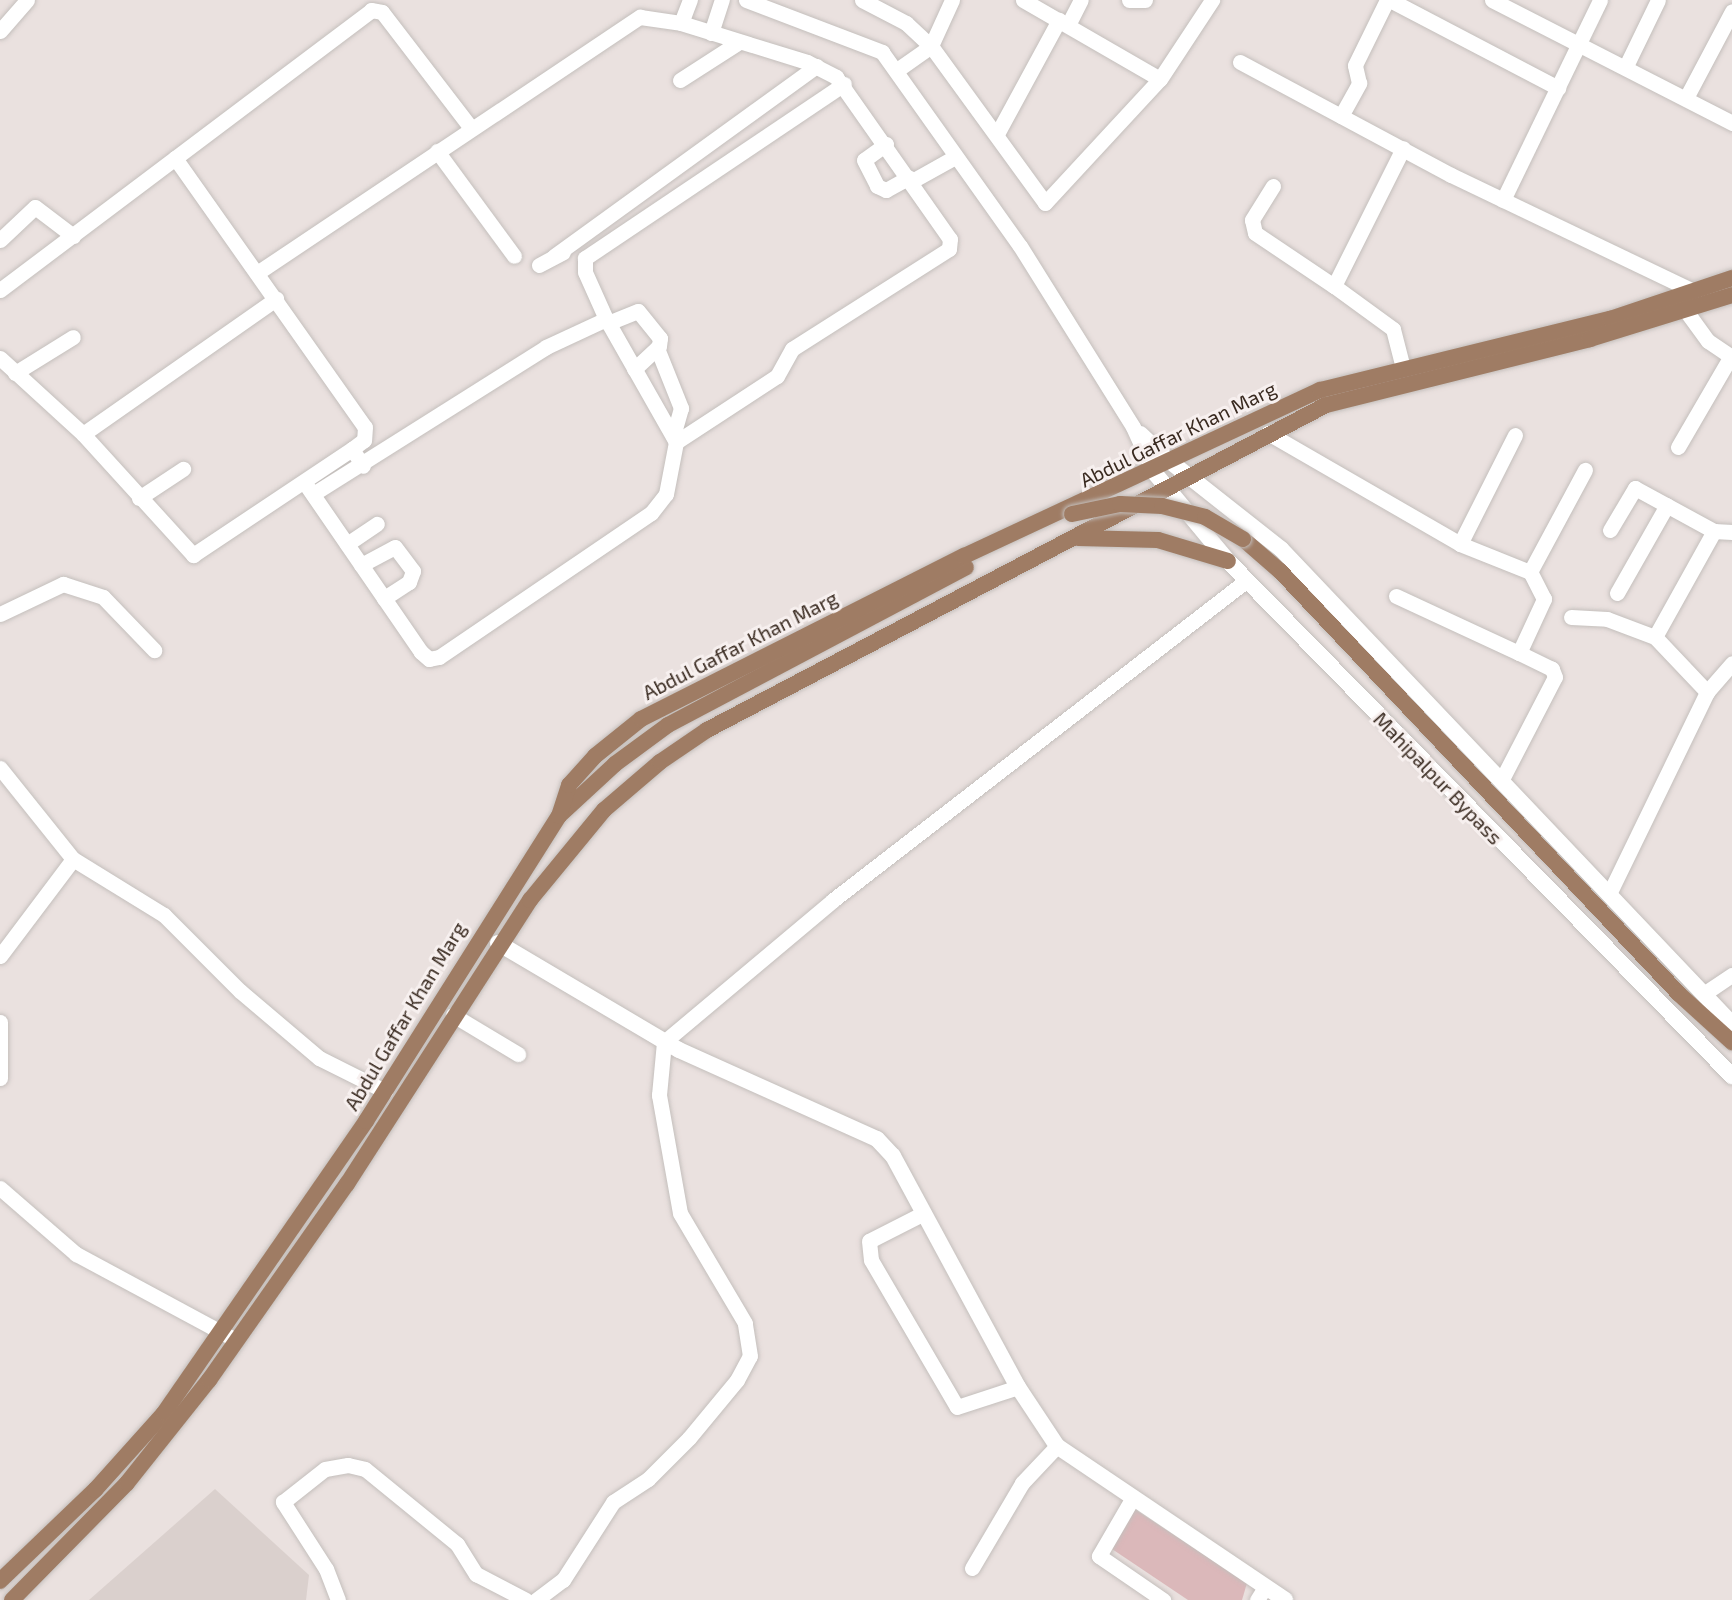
<!DOCTYPE html>
<style>
body{margin:0}
#map{position:relative;width:1732px;height:1600px;overflow:hidden;background:#eae1df;font-family:"Exo 2",sans-serif}
div>[style]{position:absolute}
.built>*{inset:0;background:#dad0cd}
.green>*{inset:0;background:#dbb8ba}
.roads{filter:drop-shadow(0 0 2px #c4bfbc) drop-shadow(0 0 2px #c4bfbc)}
.minor>*{height:15px;margin:-7.5px;padding:0 7.5px;transform-origin:7.5px;border-radius:7.5px;background:#fff}
.tertiary>*{height:16px;margin:-8px;padding:0 8px;transform-origin:8px;border-radius:8px;background:#fff}
.primary>*{height:16px;margin:-8px;padding:0 8px;transform-origin:8px;border-radius:8px;background:#9f7c64}
.bridges{filter:drop-shadow(0 0 2px #c4bfbc) drop-shadow(0 0 2px #c4bfbc)}
.primary-bridge>*{height:16px;margin:-8px;padding:0 8px;transform-origin:8px;border-radius:8px;background:#9f7c64}
span{translate:-50% -50%;white-space:nowrap;text-align:center;line-height:1.15;-webkit-text-stroke:6px #f7f0ef;paint-order:stroke}
.street-label{font-size:20px;color:#392a20}
</style>
<div id="map">
<div class="built">
<i style="clip-path:polygon(215px 1489px,309px 1575px,306px 1600px,89px 1600px)"></i>
</div>
<div class="green">
<i style="clip-path:polygon(1122px 1510px,1136px 1510px,1247px 1583px,1242px 1600px,1188px 1600px,1106px 1545px)"></i>
</div>
<div class="roads">
<div class="minor">
<i style="left:746px;top:0;width:146px;rotate:20.9deg"></i>
<i style="left:882px;top:52px;width:238px;rotate:54.6deg"></i>
<i style="left:1020px;top:246px;width:213px;rotate:58deg"></i>
<i style="left:1133px;top:427px;width:48px;rotate:65.6deg"></i>
<i style="left:862px;top:0;width:50px;rotate:27.6deg"></i>
<i style="left:906px;top:23px;width:34px;rotate:43deg"></i>
<i style="left:931px;top:46px;width:194px;rotate:54deg"></i>
<i style="left:1045px;top:203px;width:169px;rotate:-47.2deg"></i>
<i style="left:1160px;top:79px;width:95px;rotate:-56.6deg"></i>
<i style="left:1023px;top:0;width:158px;rotate:30deg"></i>
<i style="left:1129px;top:0;width:16px"></i>
<i style="left:1390px;top:0;width:190px;rotate:27.6deg"></i>
<i style="left:1492px;top:0;width:270px;rotate:27.1deg"></i>
<i style="left:681px;top:23px;width:25px;rotate:-69deg"></i>
<i style="left:1068px;top:25px;width:28px;rotate:-63deg"></i>
<i style="left:0;top:31px;width:41px;rotate:-48.9deg"></i>
<i style="left:711px;top:33px;width:35px;rotate:-72deg"></i>
<i style="left:1240px;top:62px;width:239px;rotate:28.2deg"></i>
<i style="left:1451px;top:175px;width:271px;rotate:25.6deg"></i>
<i style="left:1626px;top:66px;width:73px;rotate:-64.1deg"></i>
<i style="left:897px;top:70px;width:42px;rotate:-35.2deg"></i>
<i style="left:931px;top:46px;width:51px;rotate:-65.5deg"></i>
<i style="left:680px;top:80px;width:70px;rotate:-32.8deg"></i>
<i style="left:1686px;top:98px;width:98px;rotate:-62.1deg"></i>
<i style="left:1341px;top:116px;width:38px;rotate:-61deg"></i>
<i style="left:1359px;top:83px;width:18px;rotate:-103deg"></i>
<i style="left:1355px;top:65px;width:72px;rotate:-63.8deg"></i>
<i style="left:997px;top:134px;width:130px;rotate:-61.5deg"></i>
<i style="left:886px;top:144px;width:27px;rotate:144deg"></i>
<i style="left:864px;top:160px;width:29px;rotate:63deg"></i>
<i style="left:877px;top:186px;width:10px;rotate:24deg"></i>
<i style="left:886px;top:190px;width:26px;rotate:-29deg"></i>
<i style="left:437px;top:151px;width:130px;rotate:53.7deg"></i>
<i style="left:175px;top:158px;width:329px;rotate:54.8deg"></i>
<i style="left:365px;top:427px;width:13px;rotate:94deg"></i>
<i style="left:364px;top:440px;width:15px;rotate:143deg"></i>
<i style="left:352px;top:449px;width:20px;rotate:57deg"></i>
<i style="left:912px;top:181px;width:49px;rotate:-29.2deg"></i>
<i style="left:1273px;top:186px;width:40px;rotate:122deg"></i>
<i style="left:1252px;top:220px;width:13px;rotate:77deg"></i>
<i style="left:1255px;top:233px;width:95px;rotate:33.9deg"></i>
<i style="left:1503px;top:200px;width:222px;rotate:-64.1deg"></i>
<i style="left:0;top:240px;width:48px;rotate:-43.3deg"></i>
<i style="left:35px;top:207px;width:48px;rotate:37.3deg"></i>
<i style="left:554px;top:256px;width:324px;rotate:-35.9deg"></i>
<i style="left:539px;top:265px;width:27px;rotate:-28deg"></i>
<i style="left:257px;top:273px;width:461px;rotate:-33.8deg"></i>
<i style="left:640px;top:17px;width:41px;rotate:8.3deg"></i>
<i style="left:681px;top:23px;width:132px;rotate:17.2deg"></i>
<i style="left:807px;top:62px;width:33px;rotate:27deg"></i>
<i style="left:836px;top:77px;width:198px;rotate:54.9deg"></i>
<i style="left:950px;top:239px;width:10px;rotate:96deg"></i>
<i style="left:949px;top:249px;width:186px;rotate:147.5deg"></i>
<i style="left:792px;top:349px;width:31px;rotate:119deg"></i>
<i style="left:777px;top:376px;width:121px;rotate:146.8deg"></i>
<i style="left:676px;top:442px;width:53px;rotate:100.9deg"></i>
<i style="left:666px;top:494px;width:24px;rotate:128deg"></i>
<i style="left:651px;top:513px;width:256px;rotate:145.8deg"></i>
<i style="left:439px;top:657px;width:10px;rotate:169deg"></i>
<i style="left:429px;top:659px;width:11px;rotate:-139deg"></i>
<i style="left:421px;top:652px;width:206px;rotate:-124.5deg"></i>
<i style="left:0;top:290px;width:465px;rotate:-37deg"></i>
<i style="left:371px;top:10px;width:11px;rotate:10deg"></i>
<i style="left:382px;top:12px;width:146px;rotate:52.5deg"></i>
<i style="left:1686px;top:311px;width:37px;rotate:54deg"></i>
<i style="left:1708px;top:341px;width:29px;rotate:34deg"></i>
<i style="left:608px;top:323px;width:32px;rotate:-22deg"></i>
<i style="left:638px;top:311px;width:35px;rotate:51deg"></i>
<i style="left:660px;top:338px;width:8px;rotate:97deg"></i>
<i style="left:659px;top:346px;width:34px;rotate:137deg"></i>
<i style="left:657px;top:348px;width:65px;rotate:68.2deg"></i>
<i style="left:681px;top:408px;width:29px;rotate:106deg"></i>
<i style="left:0;top:358px;width:113px;rotate:42.5deg"></i>
<i style="left:83px;top:434px;width:164px;rotate:47.7deg"></i>
<i style="left:193px;top:555px;width:191px;rotate:-33.7deg"></i>
<i style="left:1403px;top:368px;width:40px;rotate:-104.4deg"></i>
<i style="left:1393px;top:329px;width:73px;rotate:-143.9deg"></i>
<i style="left:1334px;top:286px;width:154px;rotate:-63.4deg"></i>
<i style="left:15px;top:373px;width:68px;rotate:-31.8deg"></i>
<i style="left:1140px;top:433px;width:44px;rotate:43.2deg"></i>
<i style="left:1268px;top:433px;width:222px;rotate:30deg"></i>
<i style="left:1460px;top:544px;width:75px;rotate:21.8deg"></i>
<i style="left:1530px;top:572px;width:116px;rotate:-61.7deg"></i>
<i style="left:83px;top:434px;width:236px;rotate:-35deg"></i>
<i style="left:676px;top:442px;width:142px;rotate:-119.6deg"></i>
<i style="left:606px;top:319px;width:51px;rotate:-114.1deg"></i>
<i style="left:585px;top:272px;width:14px;rotate:-90deg"></i>
<i style="left:585px;top:258px;width:312px;rotate:-33.9deg"></i>
<i style="left:1678px;top:447px;width:105px;rotate:-59.8deg"></i>
<i style="left:313px;top:494px;width:275px;rotate:-32.2deg"></i>
<i style="left:546px;top:347px;width:66px;rotate:-25deg"></i>
<i style="left:139px;top:498px;width:53px;rotate:-33.4deg"></i>
<i style="left:1610px;top:530px;width:49px;rotate:-59.2deg"></i>
<i style="left:1635px;top:488px;width:90px;rotate:28.6deg"></i>
<i style="left:1714px;top:531px;width:121px;rotate:119.1deg"></i>
<i style="left:1714px;top:531px;width:18px;rotate:3deg"></i>
<i style="left:347px;top:544px;width:36px;rotate:-34deg"></i>
<i style="left:1460px;top:544px;width:122px;rotate:-63.2deg"></i>
<i style="left:361px;top:565px;width:38px;rotate:-28deg"></i>
<i style="left:395px;top:547px;width:30px;rotate:53deg"></i>
<i style="left:413px;top:571px;width:12px;rotate:110deg"></i>
<i style="left:409px;top:582px;width:30px;rotate:147deg"></i>
<i style="left:1617px;top:593px;width:101px;rotate:-60.4deg"></i>
<i style="left:1396px;top:596px;width:136px;rotate:24.9deg"></i>
<i style="left:0;top:614px;width:70px;rotate:-25.5deg"></i>
<i style="left:63px;top:584px;width:42px;rotate:18deg"></i>
<i style="left:103px;top:597px;width:74px;rotate:46.1deg"></i>
<i style="left:1571px;top:617px;width:36px;rotate:3deg"></i>
<i style="left:1607px;top:619px;width:51px;rotate:20.6deg"></i>
<i style="left:1655px;top:637px;width:76px;rotate:46.6deg"></i>
<i style="left:0;top:768px;width:117px;rotate:51.3deg"></i>
<i style="left:73px;top:859px;width:107px;rotate:31.6deg"></i>
<i style="left:164px;top:915px;width:107px;rotate:45deg"></i>
<i style="left:240px;top:991px;width:104px;rotate:40.3deg"></i>
<i style="left:319px;top:1058px;width:74px;rotate:26.6deg"></i>
<i style="left:1501px;top:781px;width:117px;rotate:-62.6deg"></i>
<i style="left:1555px;top:677px;width:9px;rotate:-111deg"></i>
<i style="left:1552px;top:669px;width:37px;rotate:-154deg"></i>
<i style="left:1519px;top:653px;width:60px;rotate:-65.2deg"></i>
<i style="left:1544px;top:599px;width:30px;rotate:-117deg"></i>
<i style="left:1609px;top:894px;width:225px;rotate:-64.1deg"></i>
<i style="left:1707px;top:692px;width:38px;rotate:-49deg"></i>
<i style="left:0;top:956px;width:121px;rotate:-53deg"></i>
<i style="left:1705px;top:993px;width:32px;rotate:-34deg"></i>
<i style="left:453px;top:1015px;width:76px;rotate:31deg"></i>
<i style="left:0;top:1022px;width:56px;rotate:90deg"></i>
<i style="left:0;top:1188px;width:101px;rotate:41deg"></i>
<i style="left:76px;top:1254px;width:175px;rotate:28.3deg"></i>
<i style="left:922px;top:1214px;width:59px;rotate:153deg"></i>
<i style="left:869px;top:1241px;width:19px;rotate:84deg"></i>
<i style="left:871px;top:1260px;width:170px;rotate:59.7deg"></i>
<i style="left:957px;top:1407px;width:64px;rotate:-18.2deg"></i>
<i style="left:1132px;top:1499px;width:66px;rotate:120.1deg"></i>
<i style="left:1099px;top:1556px;width:78px;rotate:34.5deg"></i>
<i style="left:972px;top:1568px;width:99px;rotate:-59.5deg"></i>
<i style="left:1022px;top:1483px;width:51px;rotate:-46.6deg"></i>
<i style="left:338px;top:1600px;width:33px;rotate:-111deg"></i>
<i style="left:326px;top:1569px;width:80px;rotate:-122.7deg"></i>
<i style="left:283px;top:1502px;width:53px;rotate:-38.2deg"></i>
<i style="left:325px;top:1469px;width:23px;rotate:-10deg"></i>
<i style="left:348px;top:1465px;width:17px;rotate:13deg"></i>
<i style="left:365px;top:1469px;width:119px;rotate:39.2deg"></i>
<i style="left:457px;top:1544px;width:36px;rotate:58deg"></i>
<i style="left:476px;top:1574px;width:56px;rotate:27.5deg"></i>
<i style="left:536px;top:1600px;width:34px;rotate:-37deg"></i>
<i style="left:563px;top:1580px;width:93px;rotate:-57.3deg"></i>
<i style="left:613px;top:1502px;width:42px;rotate:-33.3deg"></i>
<i style="left:648px;top:1479px;width:58px;rotate:-45deg"></i>
<i style="left:689px;top:1438px;width:75px;rotate:-50.4deg"></i>
<i style="left:737px;top:1380px;width:27px;rotate:-62deg"></i>
<i style="left:750px;top:1356px;width:33px;rotate:-99deg"></i>
<i style="left:745px;top:1323px;width:128px;rotate:-120.6deg"></i>
<i style="left:680px;top:1213px;width:120px;rotate:-100.1deg"></i>
<i style="left:659px;top:1095px;width:53px;rotate:-84.6deg"></i>
<i style="left:664px;top:1042px;width:221px;rotate:-40deg"></i>
<i style="left:833px;top:900px;width:523px;rotate:-37.7deg"></i>
<i style="left:1257px;top:1600px;width:15px;rotate:-58deg"></i>
</div>
<div class="tertiary">
<i style="left:1172px;top:463px;width:139px;rotate:38.3deg"></i>
<i style="left:1281px;top:549px;width:655px;rotate:46.48deg"></i>
<i style="left:1153px;top:471px;width:117px;rotate:50.2deg"></i>
<i style="left:1228px;top:561px;width:721px;rotate:45.62deg"></i>
<i style="left:498px;top:943px;width:210px;rotate:30.6deg"></i>
<i style="left:679px;top:1050px;width:217px;rotate:24.2deg"></i>
<i style="left:877px;top:1139px;width:23px;rotate:47deg"></i>
<i style="left:893px;top:1156px;width:263px;rotate:61.6deg"></i>
<i style="left:1018px;top:1387px;width:71px;rotate:56.5deg"></i>
<i style="left:1057px;top:1446px;width:275px;rotate:34deg"></i>
</div>
<div class="primary">
<i style="left:1078px;top:538px;width:80px;rotate:1.4deg"></i>
<i style="left:1158px;top:540px;width:73px;rotate:16.7deg"></i>
<i style="left:1243px;top:539px;width:49px;rotate:40.9deg"></i>
<i style="left:1280px;top:571px;width:581px;rotate:46.67deg"></i>
<i style="left:1679px;top:994px;width:72px;rotate:42.2deg"></i>
<i style="left:560px;top:815px;width:75px;rotate:-42.8deg"></i>
<i style="left:615px;top:764px;width:66px;rotate:-36.3deg"></i>
<i style="left:668px;top:725px;width:337px;rotate:-27.9deg"></i>
<i style="left:0;top:1581px;width:132px;rotate:-43.8deg"></i>
<i style="left:95px;top:1490px;width:103px;rotate:-48.1deg"></i>
<i style="left:164px;top:1413px;width:355px;rotate:-55.3deg"></i>
<i style="left:366px;top:1121px;width:361px;rotate:-57.7deg"></i>
<i style="left:559px;top:816px;width:33px;rotate:-72deg"></i>
<i style="left:569px;top:785px;width:39px;rotate:-48deg"></i>
<i style="left:595px;top:756px;width:59px;rotate:-38.8deg"></i>
<i style="left:641px;top:719px;width:362px;rotate:-26.8deg"></i>
<i style="left:964px;top:556px;width:393px;rotate:-25deg"></i>
<i style="left:1320px;top:390px;width:299px;rotate:-13.8deg"></i>
<i style="left:1610px;top:319px;width:129px;rotate:-18.6deg"></i>
<i style="left:12px;top:1600px;width:164px;rotate:-45.5deg"></i>
<i style="left:127px;top:1483px;width:132px;rotate:-51.5deg"></i>
<i style="left:209px;top:1380px;width:240px;rotate:-54.9deg"></i>
<i style="left:347px;top:1184px;width:338px;rotate:-57.2deg"></i>
<i style="left:530px;top:900px;width:117px;rotate:-50.6deg"></i>
<i style="left:604px;top:810px;width:74px;rotate:-40.6deg"></i>
<i style="left:660px;top:762px;width:57px;rotate:-34.2deg"></i>
<i style="left:707px;top:730px;width:699px;rotate:-27.7deg"></i>
<i style="left:1326px;top:405px;width:272px;rotate:-14deg"></i>
<i style="left:1590px;top:339px;width:149px;rotate:-17.2deg"></i>
</div>
</div>
<div class="bridges">
<div class="primary-bridge">
<i style="left:1072px;top:514px;width:49px;rotate:-11.8deg"></i>
<i style="left:1120px;top:504px;width:42px;rotate:2.7deg"></i>
<i style="left:1162px;top:506px;width:44px;rotate:14.3deg"></i>
<i style="left:1205px;top:517px;width:44px;rotate:30.1deg"></i>
</div>
</div>
<div class="street-label">
<span style="left:1178px;top:434px;rotate:-26deg">Abdul Gaffar Khan Marg</span>
<span style="left:740px;top:645px;rotate:-27deg">Abdul Gaffar Khan Marg</span>
<span style="left:1438px;top:778px;rotate:46deg">Mahipalpur Bypass</span>
<span style="left:405px;top:1016px;rotate:-59deg">Abdul Gaffar Khan Marg</span>
</div>
</div>
